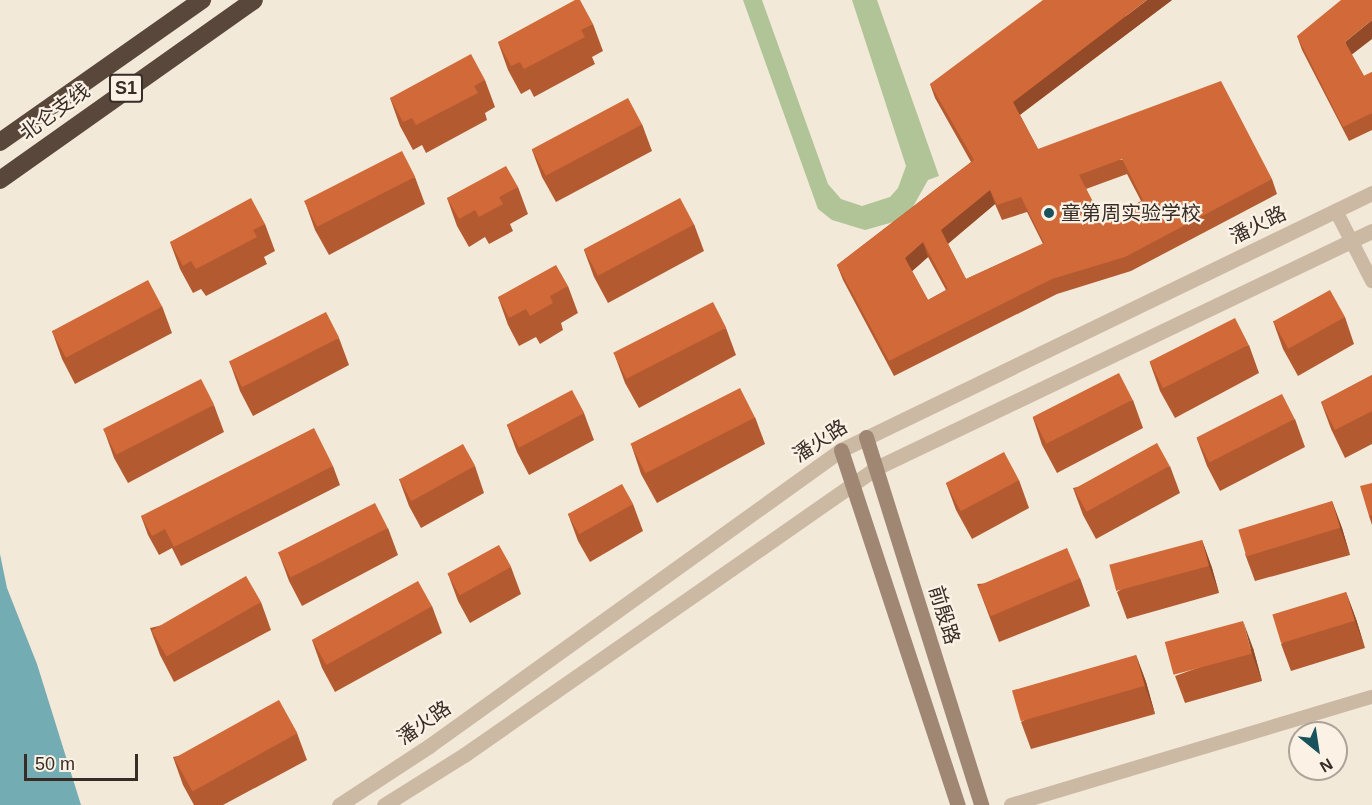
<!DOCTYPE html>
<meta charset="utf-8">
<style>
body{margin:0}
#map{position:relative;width:1372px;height:805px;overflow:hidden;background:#f3e9d8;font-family:Helvetica,"Noto Sans SC",sans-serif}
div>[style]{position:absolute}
.green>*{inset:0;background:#b1c497}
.water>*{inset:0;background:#74acb3}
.minor>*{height:14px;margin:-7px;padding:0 7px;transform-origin:7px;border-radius:7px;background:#ccb9a3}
.tertiary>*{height:15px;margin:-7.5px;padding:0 7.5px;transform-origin:7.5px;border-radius:7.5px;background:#ccb9a3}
.secondary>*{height:15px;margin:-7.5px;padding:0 7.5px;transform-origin:7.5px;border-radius:7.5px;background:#a08774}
.motorway>*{height:18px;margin:-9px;padding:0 9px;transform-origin:9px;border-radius:9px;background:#59473c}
.wall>*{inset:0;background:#b45a31}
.shaded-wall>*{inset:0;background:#924a28}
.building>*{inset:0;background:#d16939;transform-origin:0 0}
.dots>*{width:16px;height:16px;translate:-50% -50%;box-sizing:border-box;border:3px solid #fbf2e5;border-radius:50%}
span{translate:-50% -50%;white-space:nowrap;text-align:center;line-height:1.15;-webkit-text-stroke:4.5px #fbf2e5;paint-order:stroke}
.shield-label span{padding:2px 4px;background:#fbf2e5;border:2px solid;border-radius:4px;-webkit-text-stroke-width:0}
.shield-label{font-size:18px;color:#372c26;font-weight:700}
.street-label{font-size:20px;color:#372c26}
.poi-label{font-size:20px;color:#372c26}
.left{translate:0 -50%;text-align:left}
.north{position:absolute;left:1288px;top:721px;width:60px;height:60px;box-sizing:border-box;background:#fbf2e5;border:2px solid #ada399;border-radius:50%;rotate:150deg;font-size:16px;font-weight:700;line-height:24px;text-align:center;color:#372c26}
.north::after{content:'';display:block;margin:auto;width:21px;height:27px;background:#18525c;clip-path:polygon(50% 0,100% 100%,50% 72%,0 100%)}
.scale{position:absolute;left:24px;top:754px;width:114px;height:27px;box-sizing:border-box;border:3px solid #372c26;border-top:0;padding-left:8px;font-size:18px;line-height:21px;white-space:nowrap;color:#372c26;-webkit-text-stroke:4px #fbf2e5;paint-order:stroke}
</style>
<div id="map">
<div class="green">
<i style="clip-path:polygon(743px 0,762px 0,828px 184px,841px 199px,862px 206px,890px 197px,898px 188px,906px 166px,852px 0,877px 0,939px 176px,928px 180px,910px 212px,897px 221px,865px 230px,832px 220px,818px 209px)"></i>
</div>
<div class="water">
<i style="clip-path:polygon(0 554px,7px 588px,37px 664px,81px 805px,0 805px)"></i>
</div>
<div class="minor">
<i style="left:1336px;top:211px;width:79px;rotate:62.8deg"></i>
<i style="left:1011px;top:805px;width:377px;rotate:-16.7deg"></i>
</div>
<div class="tertiary">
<i style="left:339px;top:805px;width:108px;rotate:-33.2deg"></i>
<i style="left:429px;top:746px;width:507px;rotate:-35.7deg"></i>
<i style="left:841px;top:450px;width:590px;rotate:-25.83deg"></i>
<i style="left:384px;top:805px;width:94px;rotate:-32deg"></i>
<i style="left:464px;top:755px;width:502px;rotate:-34.86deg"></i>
<i style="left:876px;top:468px;width:550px;rotate:-25.54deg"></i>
</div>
<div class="secondary">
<i style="left:866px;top:437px;width:386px;rotate:72.6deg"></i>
<i style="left:841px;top:450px;width:374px;rotate:71.8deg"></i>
</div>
<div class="motorway">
<i style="left:0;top:142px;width:247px;rotate:-35.1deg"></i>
<i style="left:0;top:180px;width:311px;rotate:-35.3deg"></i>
</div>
<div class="wall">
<i style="clip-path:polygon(evenodd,1172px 0,1020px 115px,1038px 149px,1272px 179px,1277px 194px,1131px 271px,1057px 294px,894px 376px,843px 280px,837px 265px,971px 162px,935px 98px,930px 84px,1172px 0,1127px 174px,1141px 201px,1104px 223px,1086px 189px,1127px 174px,1172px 0,995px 204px,1002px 220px,1027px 212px,1043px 244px,966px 279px,948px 244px,995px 204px,1172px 0,928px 257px,946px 290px,928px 300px,912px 271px,928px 257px)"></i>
<i style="clip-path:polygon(593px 24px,603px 51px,592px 57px,595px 64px,534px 97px,530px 89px,521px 94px,508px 70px,498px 42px)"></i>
<i style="clip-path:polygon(1297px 36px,1352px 55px,1364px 76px,1372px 72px,1372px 130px,1349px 141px,1302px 50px)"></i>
<i style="clip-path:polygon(485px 80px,495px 107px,485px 113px,487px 120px,426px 153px,422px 145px,413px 150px,400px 126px,390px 98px)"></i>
<i style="clip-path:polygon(642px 124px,652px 151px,556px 202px,542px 177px,532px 150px)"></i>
<i style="clip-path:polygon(415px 177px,425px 204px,329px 255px,315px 230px,305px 202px)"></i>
<i style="clip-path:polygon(518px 187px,528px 214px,510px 224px,513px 231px,489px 244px,485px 237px,469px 247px,457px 226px,447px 198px)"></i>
<i style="clip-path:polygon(265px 224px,275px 251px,264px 257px,267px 264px,206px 296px,201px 289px,193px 293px,180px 269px,170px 242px)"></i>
<i style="clip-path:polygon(694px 224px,704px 251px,608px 303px,594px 277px,584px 250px)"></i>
<i style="clip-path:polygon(568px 286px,578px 313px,561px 323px,563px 330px,540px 344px,536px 337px,519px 346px,508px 325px,498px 297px)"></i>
<i style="clip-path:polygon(162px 306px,172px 333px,75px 384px,62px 359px,52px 331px)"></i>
<i style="clip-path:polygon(1345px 317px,1354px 344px,1298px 376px,1283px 349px,1273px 321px)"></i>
<i style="clip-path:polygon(726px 328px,736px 355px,639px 408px,625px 383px,615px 356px)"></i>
<i style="clip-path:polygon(339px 338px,349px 365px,253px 416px,240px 391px,230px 363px)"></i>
<i style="clip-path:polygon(1249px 345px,1259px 373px,1175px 418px,1160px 391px,1150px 363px)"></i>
<i style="clip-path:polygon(1372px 375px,1372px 444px,1345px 458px,1331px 429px,1321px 402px)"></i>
<i style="clip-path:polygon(1133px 400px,1143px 428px,1057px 473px,1042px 445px,1033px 418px)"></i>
<i style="clip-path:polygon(214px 405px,224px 432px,128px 483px,114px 458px,104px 430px)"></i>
<i style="clip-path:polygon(584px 413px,594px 440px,529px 475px,517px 452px,507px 425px)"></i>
<i style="clip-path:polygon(755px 417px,765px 444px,657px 503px,641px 474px,632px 447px)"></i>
<i style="clip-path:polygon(1295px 419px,1305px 447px,1220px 491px,1207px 466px,1197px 439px)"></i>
<i style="clip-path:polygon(333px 466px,340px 485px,181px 566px,172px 548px,159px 555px,148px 535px,141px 516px)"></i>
<i style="clip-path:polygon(475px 466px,484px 493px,421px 528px,409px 506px,399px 479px)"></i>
<i style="clip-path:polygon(1170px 466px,1180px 493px,1096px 539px,1083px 515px,1073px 488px)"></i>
<i style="clip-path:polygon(1019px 480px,1029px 508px,972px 539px,956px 510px,946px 483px)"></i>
<i style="clip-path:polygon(1372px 483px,1372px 525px,1369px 516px)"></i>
<i style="clip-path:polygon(1332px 501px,1342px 528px,1350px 555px,1255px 581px,1245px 554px)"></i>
<i style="clip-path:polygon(633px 504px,643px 531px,590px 562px,578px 541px,568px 514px)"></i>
<i style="clip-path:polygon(388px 528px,398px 555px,302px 606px,289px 581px,279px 554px)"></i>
<i style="clip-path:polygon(1202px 540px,1212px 568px,1219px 593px,1127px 619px,1117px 592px)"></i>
<i style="clip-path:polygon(511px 567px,521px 594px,470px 623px,458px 601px,448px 574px)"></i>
<i style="clip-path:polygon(1080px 578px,1090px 606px,999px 642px,977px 584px)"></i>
<i style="clip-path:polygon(1346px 592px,1356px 619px,1365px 648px,1291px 671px,1281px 644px)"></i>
<i style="clip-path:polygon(261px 602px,271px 630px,174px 682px,160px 655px,150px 628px)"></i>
<i style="clip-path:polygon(432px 606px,442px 633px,335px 692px,322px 668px,312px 640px)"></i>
<i style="clip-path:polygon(1253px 648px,1262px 681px,1185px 703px,1175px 676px)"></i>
<i style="clip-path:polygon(1136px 655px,1146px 682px,1155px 714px,1031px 749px,1021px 722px)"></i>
<i style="clip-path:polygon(297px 733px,307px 760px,223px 805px,194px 805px,183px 785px,173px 757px)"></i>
</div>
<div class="shaded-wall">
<i style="clip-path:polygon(1147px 0,1172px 0,1018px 116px,1013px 102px)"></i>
<i style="clip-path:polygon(1372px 20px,1372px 39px,1350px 56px,1345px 42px)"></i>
<i style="clip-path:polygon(990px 190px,995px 204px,946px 245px,941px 230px)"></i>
<i style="clip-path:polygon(923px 242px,928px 257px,910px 273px,905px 258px)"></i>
<i style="clip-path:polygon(1332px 501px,1342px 528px,1350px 555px,1340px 528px)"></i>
<i style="clip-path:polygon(1202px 540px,1212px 568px,1219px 593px,1209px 566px)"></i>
<i style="clip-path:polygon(1346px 592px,1356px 619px,1365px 648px,1355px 621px)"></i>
<i style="clip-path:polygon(1243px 621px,1253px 648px,1262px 681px,1252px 654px)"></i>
<i style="clip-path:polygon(1136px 655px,1146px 682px,1155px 714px,1145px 686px)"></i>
</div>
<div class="building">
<i style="clip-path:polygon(575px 0,580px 0,593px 24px,581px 30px,585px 37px,524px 69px,520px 62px,511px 66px,498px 42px)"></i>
<i style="clip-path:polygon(evenodd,1043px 0,1147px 0,1013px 102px,1038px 149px,1221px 81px,1272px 179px,1125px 257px,1052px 279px,889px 361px,837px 265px,974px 160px,930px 84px,1043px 0,1122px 159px,1143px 200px,1104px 223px,1079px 175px,1122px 159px,1043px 0,990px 190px,997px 205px,1021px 197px,1044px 243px,966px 279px,941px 230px,990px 190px,1043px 0,923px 242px,948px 289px,928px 300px,905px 258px,923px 242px)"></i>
<i style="clip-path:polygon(1341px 0,1372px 0,1372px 20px,1345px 42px,1364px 76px,1372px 72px,1372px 113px,1343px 127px,1297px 36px)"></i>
<i style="clip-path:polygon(471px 54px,485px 80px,474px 86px,478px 93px,416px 125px,412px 118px,403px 122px,390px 98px)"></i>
<i style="left:628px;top:98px;width:30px;height:109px;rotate:62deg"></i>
<i style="left:402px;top:151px;width:29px;height:110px;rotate:63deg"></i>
<i style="clip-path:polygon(506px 166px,518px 187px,499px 197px,503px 204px,479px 217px,475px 210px,459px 219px,447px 198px)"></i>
<i style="clip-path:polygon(251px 198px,265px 224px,253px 230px,257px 237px,196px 269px,191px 261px,183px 266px,170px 242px)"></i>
<i style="left:680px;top:198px;width:30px;height:109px;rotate:62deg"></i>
<i style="clip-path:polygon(556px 265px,568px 286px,550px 296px,553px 303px,530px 316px,526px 309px,509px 318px,498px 297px)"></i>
<i style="left:148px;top:280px;width:30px;height:109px;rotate:62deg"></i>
<i style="left:1330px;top:290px;width:31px;height:65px;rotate:61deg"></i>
<i style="left:713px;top:302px;width:29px;height:112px;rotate:63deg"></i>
<i style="left:326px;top:312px;width:29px;height:109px;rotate:63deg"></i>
<i style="left:1235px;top:318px;width:30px;height:96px;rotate:63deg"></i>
<i style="left:1119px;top:373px;width:30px;height:97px;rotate:63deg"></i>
<i style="clip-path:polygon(1372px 375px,1372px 411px,1335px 430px,1321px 402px)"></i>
<i style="left:201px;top:379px;width:29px;height:110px;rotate:63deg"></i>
<i style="left:740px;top:388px;width:33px;height:123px;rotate:63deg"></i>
<i style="left:572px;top:390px;width:26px;height:74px;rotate:62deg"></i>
<i style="left:1282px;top:394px;width:28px;height:96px;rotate:63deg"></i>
<i style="clip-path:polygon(314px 428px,333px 466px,174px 547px,165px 529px,152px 536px,141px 516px)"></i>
<i style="left:1157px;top:443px;width:26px;height:95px;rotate:61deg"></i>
<i style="left:463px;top:444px;width:25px;height:73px;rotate:61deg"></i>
<i style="left:1004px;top:452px;width:32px;height:66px;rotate:62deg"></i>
<i style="clip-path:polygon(1372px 483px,1372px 515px,1369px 516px,1360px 486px)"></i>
<i style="left:622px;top:484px;width:23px;height:62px;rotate:61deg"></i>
<i style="left:1332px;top:501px;width:28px;height:98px;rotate:73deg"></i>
<i style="left:375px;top:503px;width:28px;height:109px;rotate:63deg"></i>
<i style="left:1202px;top:540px;width:27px;height:96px;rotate:75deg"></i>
<i style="left:499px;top:545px;width:25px;height:59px;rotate:61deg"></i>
<i style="left:1067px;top:548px;width:33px;height:97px;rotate:67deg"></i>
<i style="left:246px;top:576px;width:30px;height:109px;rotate:60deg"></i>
<i style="left:418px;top:581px;width:29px;height:121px;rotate:61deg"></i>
<i style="left:1346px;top:592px;width:30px;height:77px;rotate:73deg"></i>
<i style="left:1243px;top:621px;width:34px;height:81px;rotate:75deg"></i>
<i style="left:1136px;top:655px;width:32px;height:129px;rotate:74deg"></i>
<i style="left:279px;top:700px;width:38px;height:120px;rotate:61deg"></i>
</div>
<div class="dots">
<i style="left:1049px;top:213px;background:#18525c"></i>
</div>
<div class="shield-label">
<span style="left:126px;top:88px">S1</span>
</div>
<div class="street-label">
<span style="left:55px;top:112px;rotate:-36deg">北仑支线</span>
<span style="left:1258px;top:225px;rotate:-26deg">潘火路</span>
<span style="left:820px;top:441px;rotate:-33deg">潘火路</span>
<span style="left:944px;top:615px;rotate:73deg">前殷路</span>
<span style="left:424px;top:723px;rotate:-35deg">潘火路</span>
</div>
<div class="poi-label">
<span class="left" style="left:1061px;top:213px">童第周实验学校</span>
</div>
<div class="north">N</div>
<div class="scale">50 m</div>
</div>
